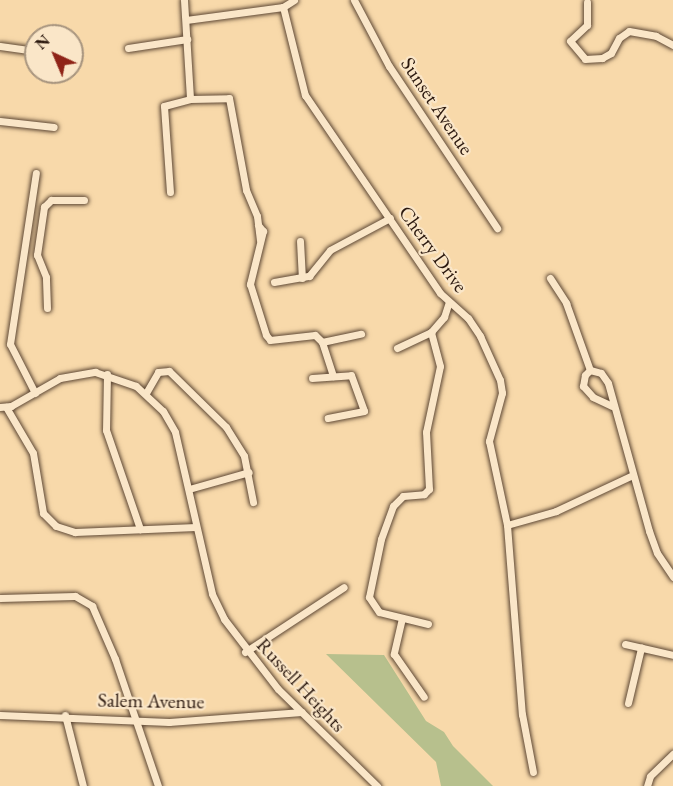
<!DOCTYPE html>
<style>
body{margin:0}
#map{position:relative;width:673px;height:786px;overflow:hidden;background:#f8d9aa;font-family:"EB Garamond",serif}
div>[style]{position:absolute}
.green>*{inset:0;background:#b7c08d}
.roads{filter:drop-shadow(0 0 2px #5e4835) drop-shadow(0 0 2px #5e4835)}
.minor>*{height:7px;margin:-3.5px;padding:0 3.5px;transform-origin:3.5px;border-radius:3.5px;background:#fae6c8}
span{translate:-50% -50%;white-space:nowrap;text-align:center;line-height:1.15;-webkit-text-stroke:4.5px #fae6c8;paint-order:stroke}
.street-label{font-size:20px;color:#2b180e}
.north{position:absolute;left:24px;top:24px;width:60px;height:60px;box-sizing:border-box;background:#fae6c8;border:2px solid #a7947e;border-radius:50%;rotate:316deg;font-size:16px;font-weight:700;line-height:24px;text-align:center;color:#2b180e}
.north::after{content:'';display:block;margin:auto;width:21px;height:27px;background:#8f2418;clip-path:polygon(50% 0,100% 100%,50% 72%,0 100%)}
</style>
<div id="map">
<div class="green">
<i style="clip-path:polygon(326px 654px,384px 655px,426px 721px,444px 732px,453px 746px,493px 786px,441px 786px,436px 762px)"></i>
</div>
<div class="roads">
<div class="minor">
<i style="left:184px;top:0;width:99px;rotate:86.5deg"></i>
<i style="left:354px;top:0;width:75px;rotate:62.1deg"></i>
<i style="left:389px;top:66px;width:195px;rotate:56.3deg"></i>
<i style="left:587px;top:2px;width:23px;rotate:90deg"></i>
<i style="left:587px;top:25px;width:23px;rotate:137deg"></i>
<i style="left:570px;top:41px;width:23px;rotate:50deg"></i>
<i style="left:585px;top:59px;width:17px;rotate:-3deg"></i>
<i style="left:602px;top:58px;width:10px;rotate:-29deg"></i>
<i style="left:611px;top:53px;width:17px;rotate:-62deg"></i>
<i style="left:619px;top:38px;width:12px;rotate:-35deg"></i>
<i style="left:629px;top:31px;width:27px;rotate:10deg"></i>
<i style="left:656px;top:36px;width:19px;rotate:28deg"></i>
<i style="left:283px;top:7px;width:91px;rotate:76deg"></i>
<i style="left:305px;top:95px;width:240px;rotate:55.7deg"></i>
<i style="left:440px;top:293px;width:38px;rotate:42deg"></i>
<i style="left:468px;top:318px;width:22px;rotate:56deg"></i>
<i style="left:480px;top:336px;width:48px;rotate:65.6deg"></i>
<i style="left:500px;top:380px;width:13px;rotate:81deg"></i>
<i style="left:502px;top:393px;width:50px;rotate:105.2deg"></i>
<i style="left:489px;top:441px;width:86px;rotate:77.9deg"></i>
<i style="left:507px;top:525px;width:190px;rotate:85.5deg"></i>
<i style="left:522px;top:714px;width:59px;rotate:79.3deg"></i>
<i style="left:186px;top:20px;width:98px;rotate:-7.6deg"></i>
<i style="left:283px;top:7px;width:13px;rotate:-32deg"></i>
<i style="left:0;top:46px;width:36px;rotate:8deg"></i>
<i style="left:128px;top:48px;width:60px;rotate:-8.7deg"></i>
<i style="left:0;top:121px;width:54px;rotate:6.3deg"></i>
<i style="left:170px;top:192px;width:86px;rotate:-94deg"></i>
<i style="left:164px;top:106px;width:27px;rotate:-15deg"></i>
<i style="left:190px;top:99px;width:39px;rotate:-1deg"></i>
<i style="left:229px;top:98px;width:94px;rotate:79.5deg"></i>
<i style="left:246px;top:190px;width:28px;rotate:67deg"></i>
<i style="left:257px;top:216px;width:24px;rotate:83deg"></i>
<i style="left:258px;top:225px;width:8px;rotate:50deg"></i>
<i style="left:263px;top:231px;width:55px;rotate:103.8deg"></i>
<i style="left:250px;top:284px;width:53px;rotate:72.6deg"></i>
<i style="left:266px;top:335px;width:6px;rotate:51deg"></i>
<i style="left:270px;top:340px;width:45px;rotate:-6.3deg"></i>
<i style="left:315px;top:335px;width:10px;rotate:45deg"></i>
<i style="left:322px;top:342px;width:36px;rotate:72deg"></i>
<i style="left:300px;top:241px;width:37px;rotate:87deg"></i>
<i style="left:550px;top:278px;width:30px;rotate:57deg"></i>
<i style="left:566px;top:303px;width:71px;rotate:70.3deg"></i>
<i style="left:274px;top:282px;width:36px;rotate:-10deg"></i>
<i style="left:309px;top:276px;width:33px;rotate:-51deg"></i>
<i style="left:330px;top:250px;width:68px;rotate:-28.1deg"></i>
<i style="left:47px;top:308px;width:31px;rotate:-92deg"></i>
<i style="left:46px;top:277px;width:24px;rotate:-112deg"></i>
<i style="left:37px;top:255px;width:49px;rotate:-81.7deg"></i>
<i style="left:44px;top:207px;width:10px;rotate:-45deg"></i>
<i style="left:51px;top:200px;width:33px"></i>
<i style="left:322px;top:342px;width:40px;rotate:-12deg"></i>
<i style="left:397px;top:348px;width:38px;rotate:-25deg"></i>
<i style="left:431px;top:332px;width:20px;rotate:-49deg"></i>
<i style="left:444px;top:317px;width:16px;rotate:-72deg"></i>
<i style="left:107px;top:374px;width:56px;rotate:91deg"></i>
<i style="left:106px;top:430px;width:105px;rotate:71deg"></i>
<i style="left:312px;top:378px;width:39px;rotate:-4deg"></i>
<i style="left:351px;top:375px;width:38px;rotate:70deg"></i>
<i style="left:364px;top:411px;width:37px;rotate:169deg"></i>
<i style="left:35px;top:393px;width:55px;rotate:-117deg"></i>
<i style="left:10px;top:344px;width:173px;rotate:-81.4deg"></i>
<i style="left:146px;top:393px;width:24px;rotate:-60deg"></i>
<i style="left:158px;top:372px;width:11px;rotate:-5deg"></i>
<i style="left:169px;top:371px;width:80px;rotate:44.5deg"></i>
<i style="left:226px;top:427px;width:34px;rotate:58deg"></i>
<i style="left:244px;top:456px;width:47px;rotate:78.9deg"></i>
<i style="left:612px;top:406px;width:21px;rotate:-155deg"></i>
<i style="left:593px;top:397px;width:15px;rotate:-132deg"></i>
<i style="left:583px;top:386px;width:11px;rotate:-80deg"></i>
<i style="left:585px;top:375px;width:7px;rotate:-45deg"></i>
<i style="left:590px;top:370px;width:11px;rotate:15deg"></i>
<i style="left:601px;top:373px;width:12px;rotate:55deg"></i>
<i style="left:608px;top:383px;width:154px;rotate:74.5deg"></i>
<i style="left:649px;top:531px;width:23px;rotate:70deg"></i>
<i style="left:657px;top:553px;width:29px;rotate:56deg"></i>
<i style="left:0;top:407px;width:11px;rotate:-5deg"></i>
<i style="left:11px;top:406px;width:56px;rotate:-29.7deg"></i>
<i style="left:60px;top:378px;width:36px;rotate:-10deg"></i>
<i style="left:95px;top:372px;width:43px;rotate:18.9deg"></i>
<i style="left:136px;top:386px;width:37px;rotate:43deg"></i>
<i style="left:163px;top:411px;width:24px;rotate:60deg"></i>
<i style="left:175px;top:432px;width:166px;rotate:77.1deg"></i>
<i style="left:212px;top:594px;width:28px;rotate:64deg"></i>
<i style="left:224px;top:619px;width:88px;rotate:52.4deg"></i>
<i style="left:278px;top:689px;width:139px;rotate:44.4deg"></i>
<i style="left:6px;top:407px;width:53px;rotate:59.6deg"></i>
<i style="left:33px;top:453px;width:61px;rotate:80.5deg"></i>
<i style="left:43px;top:513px;width:18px;rotate:45deg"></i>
<i style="left:56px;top:526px;width:20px;rotate:18deg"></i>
<i style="left:75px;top:532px;width:121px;rotate:-2.4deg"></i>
<i style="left:189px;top:489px;width:62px;rotate:-15.8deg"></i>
<i style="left:507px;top:525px;width:51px;rotate:-15.9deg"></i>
<i style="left:556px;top:511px;width:85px;rotate:-25.1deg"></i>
<i style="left:0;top:598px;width:75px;rotate:-1.5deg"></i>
<i style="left:75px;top:596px;width:20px;rotate:30deg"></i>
<i style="left:92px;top:606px;width:58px;rotate:66.5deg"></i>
<i style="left:115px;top:659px;width:134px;rotate:71.3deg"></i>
<i style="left:402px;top:618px;width:37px;rotate:103deg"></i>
<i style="left:394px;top:654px;width:52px;rotate:55.1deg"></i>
<i style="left:428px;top:624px;width:50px;rotate:-166.2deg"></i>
<i style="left:379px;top:612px;width:18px;rotate:-124deg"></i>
<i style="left:369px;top:597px;width:59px;rotate:-78.3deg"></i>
<i style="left:381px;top:539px;width:35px;rotate:-70deg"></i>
<i style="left:393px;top:506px;width:14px;rotate:-45deg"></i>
<i style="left:403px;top:496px;width:21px;rotate:-5deg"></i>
<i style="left:424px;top:494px;width:7px;rotate:-45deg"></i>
<i style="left:429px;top:489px;width:57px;rotate:-93deg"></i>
<i style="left:426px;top:432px;width:67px;rotate:-78deg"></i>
<i style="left:440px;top:366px;width:35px;rotate:-105deg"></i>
<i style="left:625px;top:644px;width:49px;rotate:12.9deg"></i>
<i style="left:245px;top:652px;width:118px;rotate:-33.3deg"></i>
<i style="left:628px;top:703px;width:57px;rotate:-76.7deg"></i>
<i style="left:0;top:715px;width:169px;rotate:2.4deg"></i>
<i style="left:169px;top:722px;width:133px;rotate:-4.3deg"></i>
<i style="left:65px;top:715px;width:73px;rotate:75.8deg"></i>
<i style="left:647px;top:786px;width:10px;rotate:-73deg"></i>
<i style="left:650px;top:776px;width:32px;rotate:-44deg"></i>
</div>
</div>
<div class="street-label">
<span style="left:437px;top:106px;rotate:56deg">Sunset Avenue</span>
<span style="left:433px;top:249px;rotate:54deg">Cherry Drive</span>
<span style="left:301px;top:685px;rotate:47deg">Russell Heights</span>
<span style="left:151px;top:701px;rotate:1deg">Salem Avenue</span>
</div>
<div class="north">N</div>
</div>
